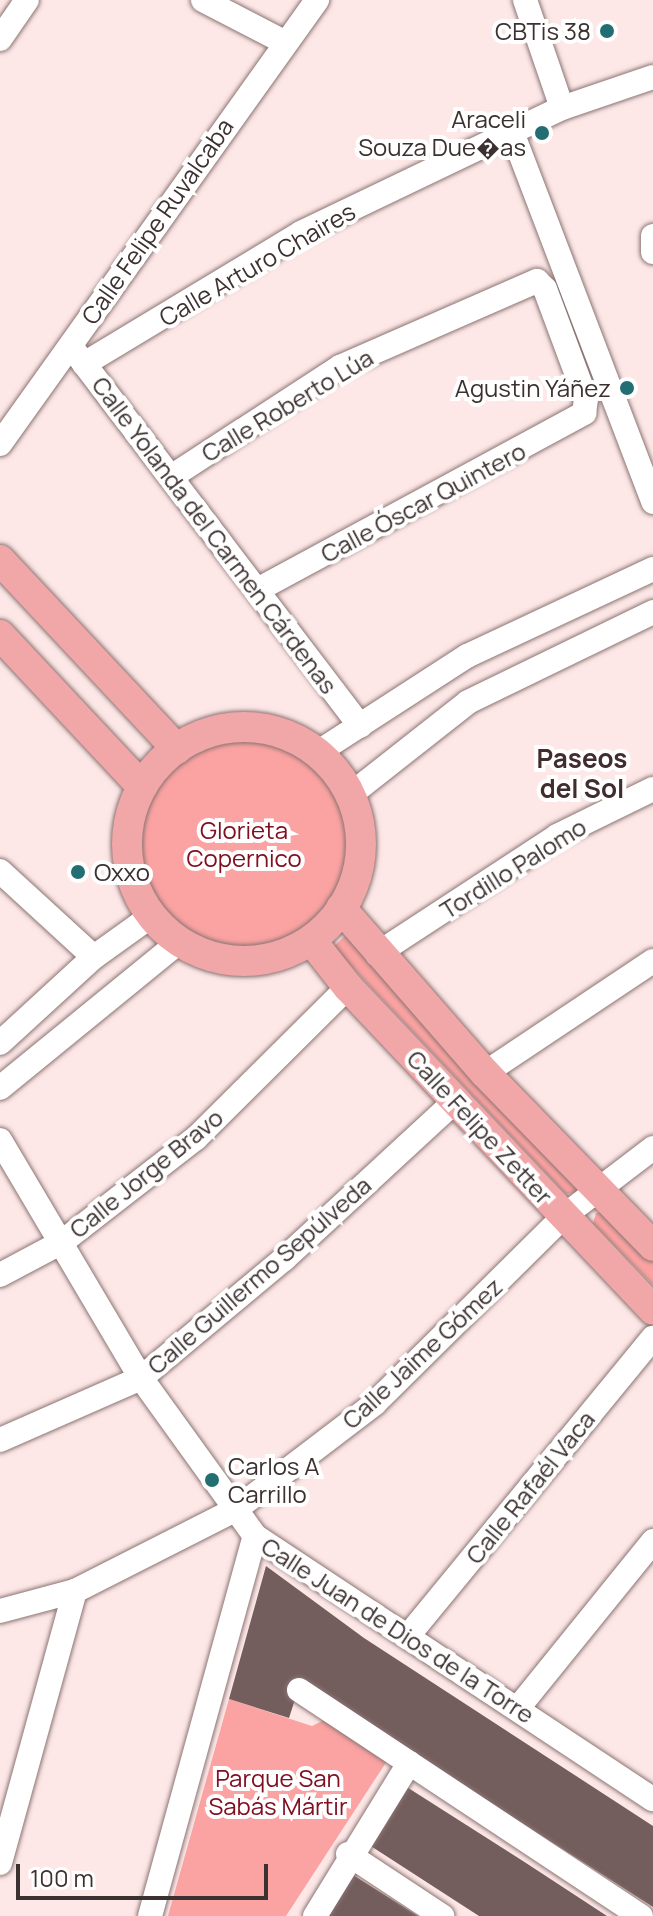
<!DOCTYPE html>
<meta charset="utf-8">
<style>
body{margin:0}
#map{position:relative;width:653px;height:1916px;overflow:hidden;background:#fde8e7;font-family:Manrope,sans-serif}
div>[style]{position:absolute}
.green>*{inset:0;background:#fba3a2}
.round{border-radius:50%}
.building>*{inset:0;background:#735e5d}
.roads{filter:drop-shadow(0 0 2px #8b7473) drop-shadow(0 0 2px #8b7473)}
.minor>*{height:24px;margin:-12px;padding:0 12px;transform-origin:12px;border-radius:12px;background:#fff}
.major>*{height:30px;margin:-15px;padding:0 15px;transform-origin:15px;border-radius:15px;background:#f1a6a7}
.major>.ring{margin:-15px;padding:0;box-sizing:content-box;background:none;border:30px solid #f1a6a7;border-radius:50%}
.dots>*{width:22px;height:22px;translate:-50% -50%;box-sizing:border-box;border:4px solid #fff;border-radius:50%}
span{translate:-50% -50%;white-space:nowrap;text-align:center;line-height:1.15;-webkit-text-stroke:8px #fff;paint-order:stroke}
.poi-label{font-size:24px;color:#3b3130}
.right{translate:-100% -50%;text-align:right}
.left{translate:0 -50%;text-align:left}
.street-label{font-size:24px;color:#3b3130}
.park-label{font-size:24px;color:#800f20}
.neighbourhood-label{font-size:26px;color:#412d2d;font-weight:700}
.scale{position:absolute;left:16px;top:1864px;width:252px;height:36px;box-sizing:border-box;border:4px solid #3b3130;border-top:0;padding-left:10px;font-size:24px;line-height:28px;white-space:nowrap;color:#3b3130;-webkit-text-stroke:6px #fff;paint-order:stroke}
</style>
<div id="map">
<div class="green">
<i class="round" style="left:141px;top:741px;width:206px;height:206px"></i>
<i style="clip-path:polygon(345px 936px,578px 1182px,577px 1193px,566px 1194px,333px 947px)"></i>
<i style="clip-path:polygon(606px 1212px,653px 1261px,653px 1285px,593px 1223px,596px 1213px)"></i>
<i style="clip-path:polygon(229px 1699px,312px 1726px,326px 1719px,387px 1761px,286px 1916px,168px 1916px)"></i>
</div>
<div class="building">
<i style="clip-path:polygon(266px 1566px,364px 1638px,653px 1826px,653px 1907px,301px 1681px,289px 1718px,229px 1699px)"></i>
<i style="clip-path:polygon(402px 1784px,526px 1863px,607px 1916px,479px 1916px,363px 1841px)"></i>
<i style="clip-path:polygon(350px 1873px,418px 1916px,324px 1916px)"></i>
</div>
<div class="roads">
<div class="minor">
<i style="left:203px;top:0;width:91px;rotate:27.4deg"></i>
<i style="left:525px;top:0;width:114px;rotate:71.1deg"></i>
<i style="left:0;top:39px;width:47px;rotate:-55.3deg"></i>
<i style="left:512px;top:132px;width:396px;rotate:69.1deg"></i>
<i style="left:653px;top:236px;width:16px;rotate:90deg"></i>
<i style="left:537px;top:281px;width:11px;rotate:45deg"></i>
<i style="left:545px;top:289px;width:117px;rotate:69.6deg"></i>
<i style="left:586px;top:399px;width:14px;rotate:98deg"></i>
<i style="left:76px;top:353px;width:469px;rotate:52.7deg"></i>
<i style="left:84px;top:364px;width:253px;rotate:-31.1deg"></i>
<i style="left:301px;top:233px;width:289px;rotate:-25.6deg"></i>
<i style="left:562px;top:108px;width:96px;rotate:-18.8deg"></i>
<i style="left:0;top:444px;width:546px;rotate:-54.47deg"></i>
<i style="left:171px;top:477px;width:202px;rotate:-33.1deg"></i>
<i style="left:340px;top:367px;width:215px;rotate:-23.6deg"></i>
<i style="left:259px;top:589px;width:370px;rotate:-28.4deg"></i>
<i style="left:317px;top:753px;width:179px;rotate:-32.9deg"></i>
<i style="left:467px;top:656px;width:205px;rotate:-25.1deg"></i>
<i style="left:350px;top:795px;width:150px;rotate:-38.2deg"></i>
<i style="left:468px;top:702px;width:206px;rotate:-25.9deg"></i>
<i style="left:0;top:871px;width:127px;rotate:42.5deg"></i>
<i style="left:377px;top:954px;width:215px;rotate:-33.2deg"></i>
<i style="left:557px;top:836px;width:107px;rotate:-26.1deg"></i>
<i style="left:0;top:1043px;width:127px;rotate:-42.5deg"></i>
<i style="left:94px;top:957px;width:70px;rotate:-35.7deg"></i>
<i style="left:485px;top:1073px;width:202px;rotate:-33.7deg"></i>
<i style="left:0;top:1088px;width:231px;rotate:-39.2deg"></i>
<i style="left:0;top:1140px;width:277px;rotate:59.4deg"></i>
<i style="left:141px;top:1378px;width:195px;rotate:54.2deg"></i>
<i style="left:255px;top:1536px;width:477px;rotate:33.5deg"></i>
<i style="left:0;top:1275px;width:70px;rotate:-28deg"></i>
<i style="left:62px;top:1242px;width:170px;rotate:-37.8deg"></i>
<i style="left:196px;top:1138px;width:214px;rotate:-44.8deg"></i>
<i style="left:0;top:1440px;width:154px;rotate:-23.7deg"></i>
<i style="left:141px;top:1378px;width:186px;rotate:-39.8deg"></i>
<i style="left:284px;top:1259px;width:233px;rotate:-42.7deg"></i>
<i style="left:0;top:1611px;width:78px;rotate:-14.9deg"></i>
<i style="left:75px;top:1591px;width:179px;rotate:-26.9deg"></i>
<i style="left:235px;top:1510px;width:175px;rotate:-37.3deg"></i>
<i style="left:374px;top:1404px;width:267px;rotate:-44.7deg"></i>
<i style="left:564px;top:1216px;width:112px;rotate:-37.4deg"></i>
<i style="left:408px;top:1636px;width:386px;rotate:-50.6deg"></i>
<i style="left:299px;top:1690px;width:410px;rotate:33.5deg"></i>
<i style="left:518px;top:1708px;width:215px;rotate:-51deg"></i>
<i style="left:348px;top:1854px;width:113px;rotate:33.4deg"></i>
<i style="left:0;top:1863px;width:282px;rotate:-74.6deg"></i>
<i style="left:150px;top:1916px;width:394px;rotate:-74.6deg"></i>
<i style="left:315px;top:1916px;width:180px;rotate:-58.4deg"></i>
</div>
<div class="major">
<i style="left:0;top:560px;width:259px;rotate:46.9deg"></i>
<i style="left:0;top:635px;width:208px;rotate:46.9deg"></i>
<i class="ring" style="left:127px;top:727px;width:204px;height:204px"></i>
<i style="left:341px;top:908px;width:219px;rotate:48.9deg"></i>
<i style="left:485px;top:1073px;width:241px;rotate:45.8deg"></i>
<i style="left:311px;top:940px;width:60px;rotate:51.8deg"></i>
<i style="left:348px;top:987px;width:444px;rotate:46.6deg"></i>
</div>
</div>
<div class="dots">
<i style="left:607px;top:31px;background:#226e72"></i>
<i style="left:542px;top:133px;background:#226e72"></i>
<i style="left:627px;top:388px;background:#226e72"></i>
<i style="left:78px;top:872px;background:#226e72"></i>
<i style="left:212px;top:1480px;background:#226e72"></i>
</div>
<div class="poi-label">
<span class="right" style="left:591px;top:31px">CBTis 38</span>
<span class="right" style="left:526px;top:133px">Araceli<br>Souza Due�as</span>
<span class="right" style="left:611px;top:388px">Agustin Yáñez</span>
<span class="left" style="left:94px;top:872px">Oxxo</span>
<span class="left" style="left:228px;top:1480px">Carlos A<br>Carrillo</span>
</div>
<div class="street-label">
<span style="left:157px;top:221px;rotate:-55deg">Calle Felipe Ruvalcaba</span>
<span style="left:257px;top:264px;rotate:-30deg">Calle Arturo Chaires</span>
<span style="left:287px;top:405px;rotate:-31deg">Calle Roberto Lúa</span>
<span style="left:423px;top:502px;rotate:-28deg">Calle Óscar Quintero</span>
<span style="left:215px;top:535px;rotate:53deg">Calle Yolanda del Carmen Cárdenas</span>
<span style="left:513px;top:868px;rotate:-32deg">Tordillo Palomo</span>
<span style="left:480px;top:1127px;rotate:47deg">Calle Felipe Zetter</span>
<span style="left:146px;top:1173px;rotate:-39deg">Calle Jorge Bravo</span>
<span style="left:259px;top:1275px;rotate:-41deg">Calle Guillermo Sepúlveda</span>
<span style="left:422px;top:1353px;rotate:-43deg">Calle Jaime Gómez</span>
<span style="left:530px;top:1487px;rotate:-51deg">Calle Rafaél Vaca</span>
<span style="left:398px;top:1630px;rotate:33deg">Calle Juan de Dios de la Torre</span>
</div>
<div class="park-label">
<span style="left:244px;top:844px">Glorieta<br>Copernico</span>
<span style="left:278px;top:1792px">Parque San<br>Sabás Mártir</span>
</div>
<div class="neighbourhood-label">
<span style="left:582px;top:774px">Paseos<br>del Sol</span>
</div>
<div class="scale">100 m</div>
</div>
